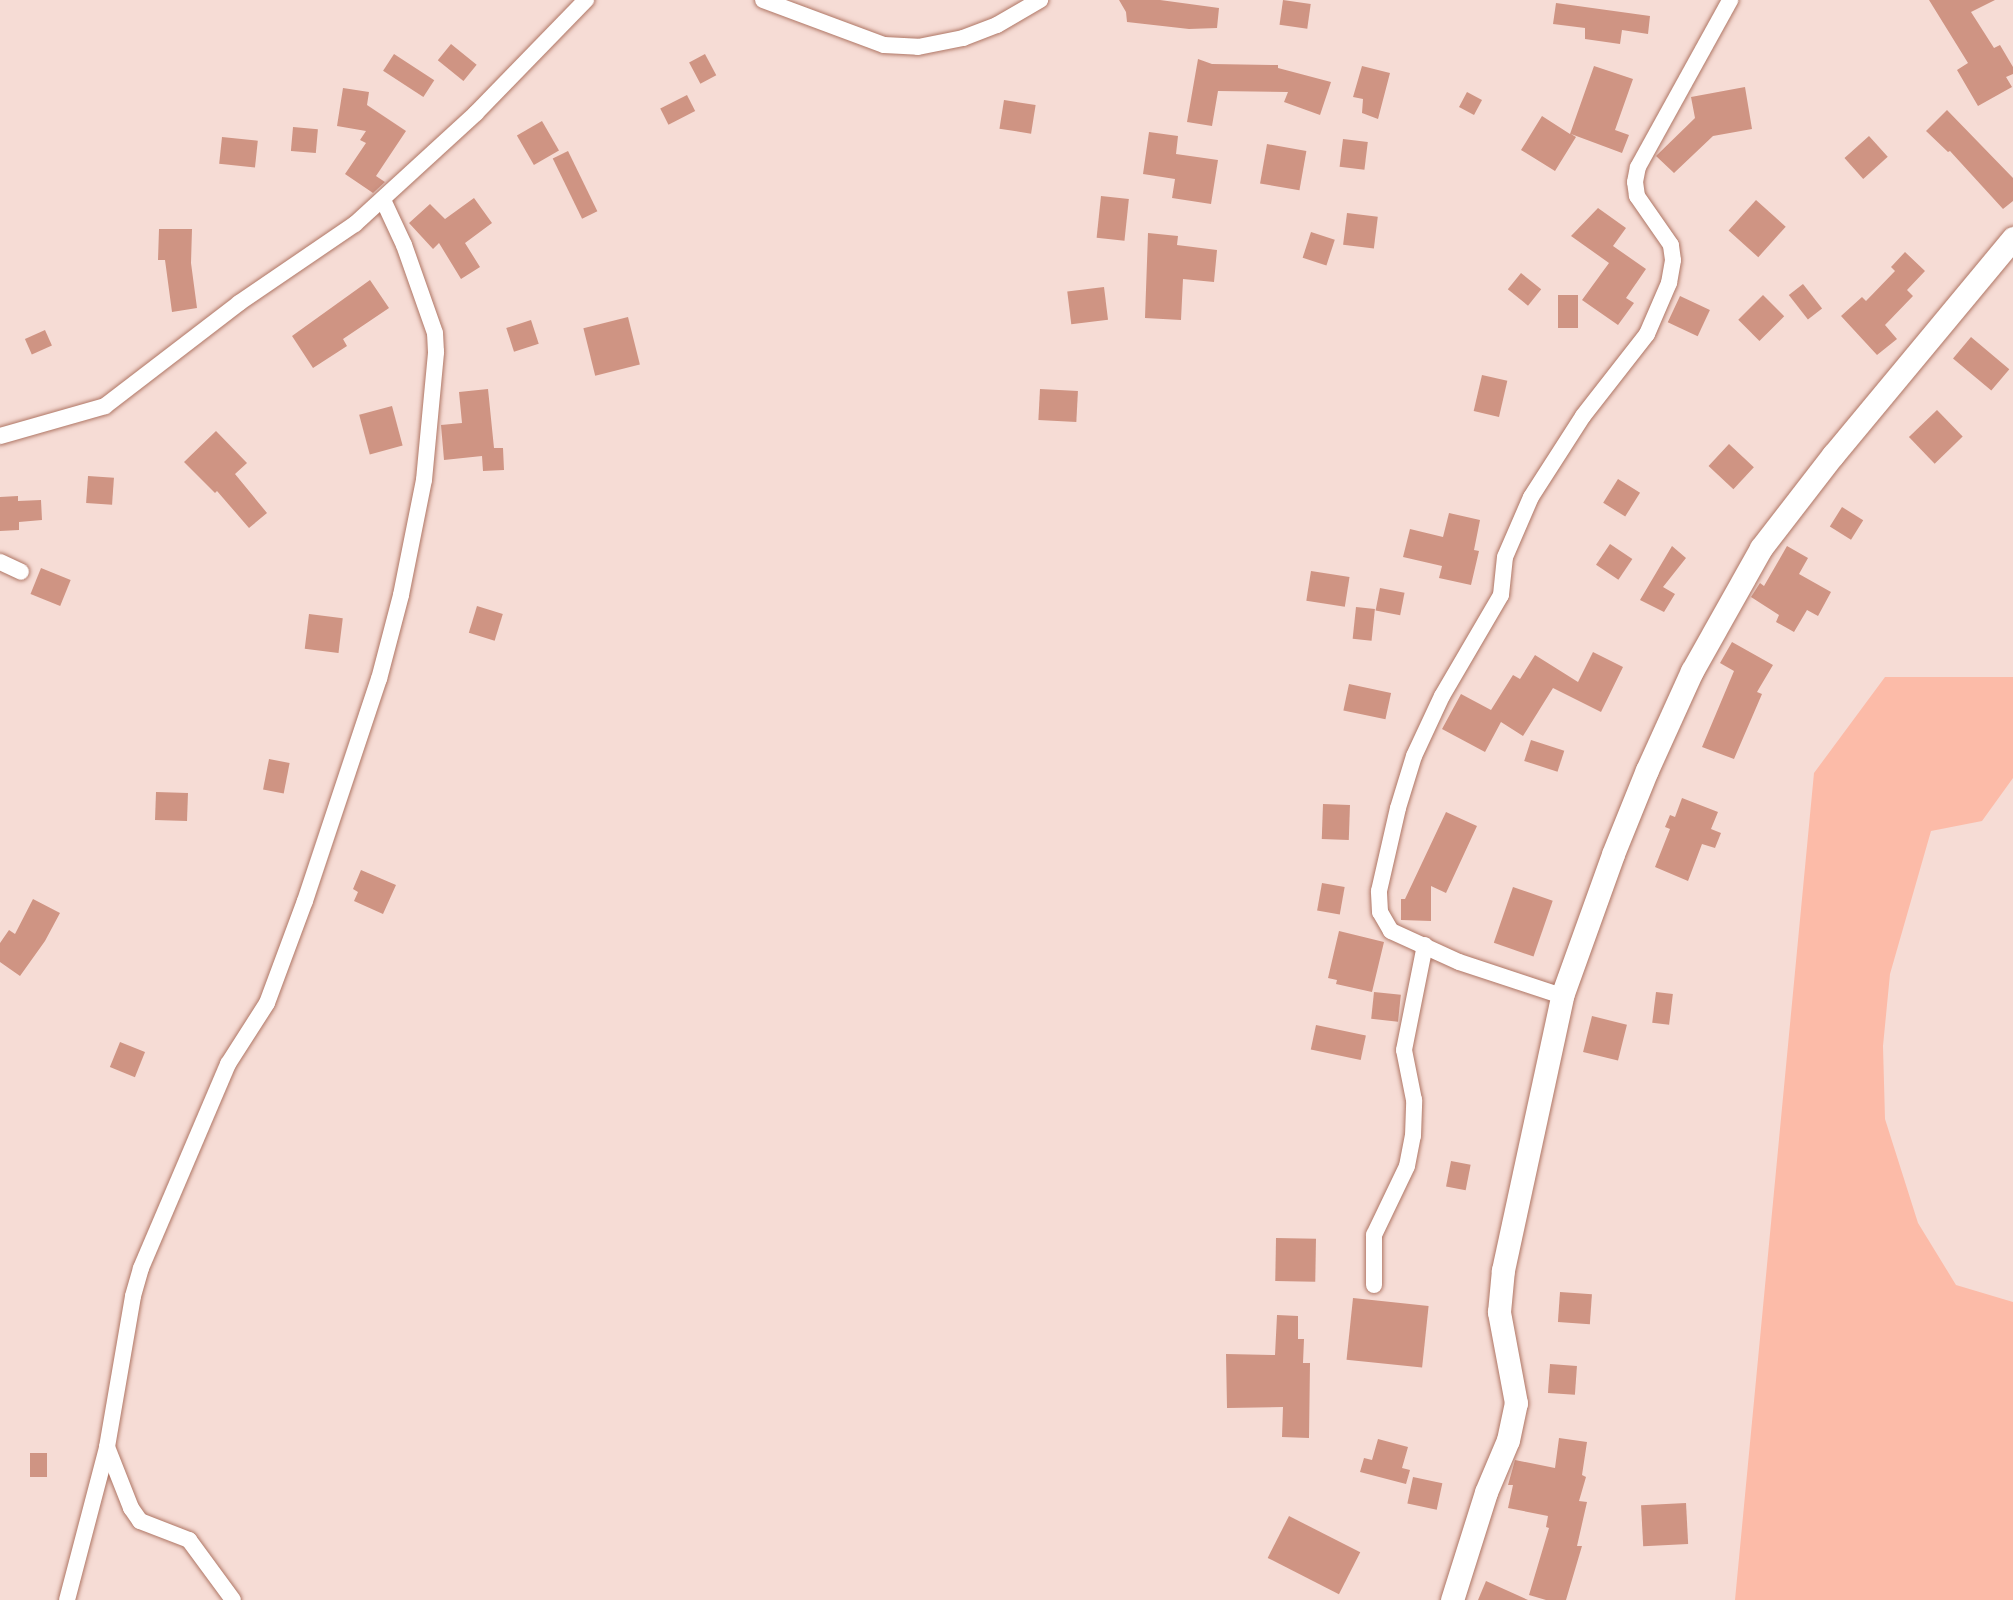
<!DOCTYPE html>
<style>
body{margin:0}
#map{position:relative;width:2013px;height:1600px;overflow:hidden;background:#f6dcd5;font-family:"Space Grotesk",sans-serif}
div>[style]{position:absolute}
.green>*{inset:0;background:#fcbba8}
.building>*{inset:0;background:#cf9483;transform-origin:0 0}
.roads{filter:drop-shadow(0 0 2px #af7665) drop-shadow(0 0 2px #af7665)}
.street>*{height:16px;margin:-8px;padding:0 8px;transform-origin:8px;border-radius:8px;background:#fff}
.secondary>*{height:23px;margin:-11.5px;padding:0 11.5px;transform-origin:11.5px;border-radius:11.5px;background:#fff}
span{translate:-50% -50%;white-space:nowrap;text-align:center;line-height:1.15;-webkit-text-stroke:5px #faede9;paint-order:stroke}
</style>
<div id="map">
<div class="green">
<i style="clip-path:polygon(1885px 677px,2013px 677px,2013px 778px,1982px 821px,1931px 831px,1890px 974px,1883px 1046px,1885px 1119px,1918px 1223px,1956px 1285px,2013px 1302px,2013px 1600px,1735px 1600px,1814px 773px)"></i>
</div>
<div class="building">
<i style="clip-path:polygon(1119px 0,1160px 0,1219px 8px,1217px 28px,1189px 29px,1127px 22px,1126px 12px)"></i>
<i style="left:1283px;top:0;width:28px;height:25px;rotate:8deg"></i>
<i style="clip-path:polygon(1929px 0,1995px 0,1971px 12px,1994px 48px,2000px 45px,2013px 67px,2013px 74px,2006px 77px,2012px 87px,1978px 106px,1957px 70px,1968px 63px)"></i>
<i style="clip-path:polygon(1556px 3px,1650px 16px,1648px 34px,1622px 30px,1620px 44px,1585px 39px,1585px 28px,1553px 24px)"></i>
<i style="left:451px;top:44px;width:33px;height:21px;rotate:39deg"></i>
<i style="left:394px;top:54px;width:48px;height:20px;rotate:33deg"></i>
<i style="left:705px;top:54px;width:24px;height:18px;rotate:62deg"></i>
<i style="clip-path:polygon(1198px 59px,1212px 64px,1278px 65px,1278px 68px,1331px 82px,1320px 115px,1284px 102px,1288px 92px,1218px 91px,1212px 126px,1187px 122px)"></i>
<i style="clip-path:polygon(1362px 66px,1390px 73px,1378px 119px,1362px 113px,1363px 99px,1353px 97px)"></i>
<i style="clip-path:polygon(1594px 66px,1633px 79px,1615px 130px,1629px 135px,1622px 153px,1571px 134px,1576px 137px,1555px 171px,1521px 150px,1542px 116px,1570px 134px)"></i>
<i style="clip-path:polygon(1745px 87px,1752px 129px,1713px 136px,1674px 173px,1656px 156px,1695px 118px,1691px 97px)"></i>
<i style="clip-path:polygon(343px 88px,369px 92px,367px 105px,406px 131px,376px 176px,385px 182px,373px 193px,345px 174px,366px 143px,360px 140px,366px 131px,337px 126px)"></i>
<i style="left:1467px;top:92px;width:17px;height:17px;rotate:28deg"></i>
<i style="left:687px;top:95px;width:18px;height:30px;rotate:63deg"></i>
<i style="left:1004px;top:100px;width:32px;height:29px;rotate:9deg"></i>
<i style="clip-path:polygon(1947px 110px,2013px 178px,2013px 201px,2003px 209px,1950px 151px,1948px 152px,1926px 131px)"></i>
<i style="left:542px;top:121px;width:34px;height:29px;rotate:60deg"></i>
<i style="left:293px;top:127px;width:25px;height:24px;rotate:5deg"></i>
<i style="clip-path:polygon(1149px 132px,1178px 136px,1176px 154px,1218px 160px,1211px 204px,1172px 198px,1175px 179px,1143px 174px)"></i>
<i style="left:1869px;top:136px;width:28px;height:33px;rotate:48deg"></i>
<i style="left:222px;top:137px;width:36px;height:27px;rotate:6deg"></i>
<i style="left:1343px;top:139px;width:25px;height:28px;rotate:7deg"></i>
<i style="left:1267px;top:144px;width:40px;height:40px;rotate:10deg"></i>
<i style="left:568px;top:151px;width:67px;height:17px;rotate:64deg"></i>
<i style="left:1101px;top:196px;width:28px;height:42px;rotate:6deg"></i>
<i style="clip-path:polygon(474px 198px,492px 223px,465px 243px,480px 267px,461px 279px,439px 243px,433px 249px,409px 223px,430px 204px,445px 219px)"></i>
<i style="left:1756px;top:200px;width:40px;height:41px;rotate:42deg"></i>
<i style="clip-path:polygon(1598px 208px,1626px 228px,1613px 246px,1646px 269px,1626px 298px,1634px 303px,1618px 325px,1582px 300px,1609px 263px,1571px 236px)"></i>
<i style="left:1347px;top:213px;width:31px;height:32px;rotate:7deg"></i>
<i style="clip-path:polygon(159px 229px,192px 229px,191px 263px,197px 308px,172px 312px,165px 260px,158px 260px)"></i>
<i style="left:1311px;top:232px;width:25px;height:27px;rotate:18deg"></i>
<i style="clip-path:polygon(1148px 233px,1178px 236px,1177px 245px,1217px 250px,1214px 282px,1183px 279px,1181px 320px,1145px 318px)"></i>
<i style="clip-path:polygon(1905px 252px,1925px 271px,1907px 290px,1913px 296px,1885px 325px,1897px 339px,1877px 355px,1841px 316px,1862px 297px,1866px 301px,1895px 271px,1891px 267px)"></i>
<i style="left:1521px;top:273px;width:26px;height:21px;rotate:39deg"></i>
<i style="clip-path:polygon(370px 280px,389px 308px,343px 339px,347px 346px,313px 368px,292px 336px)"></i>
<i style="left:1803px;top:284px;width:31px;height:18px;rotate:52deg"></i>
<i style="left:1104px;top:287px;width:33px;height:37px;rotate:83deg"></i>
<i style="left:1558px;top:295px;width:20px;height:33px"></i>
<i style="left:1763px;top:295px;width:30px;height:35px;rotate:45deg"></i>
<i style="left:1680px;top:296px;width:33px;height:29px;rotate:25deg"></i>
<i style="left:628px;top:317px;width:49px;height:46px;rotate:76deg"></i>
<i style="left:531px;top:320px;width:25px;height:26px;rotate:72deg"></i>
<i style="left:45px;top:330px;width:17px;height:22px;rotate:66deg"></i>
<i style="left:1971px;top:337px;width:50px;height:28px;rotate:40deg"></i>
<i style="left:1482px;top:375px;width:26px;height:37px;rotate:13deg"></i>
<i style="clip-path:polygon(488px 389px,494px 448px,503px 448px,504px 470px,483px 471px,482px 456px,444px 460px,441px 425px,462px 423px,459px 392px)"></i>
<i style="left:1040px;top:389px;width:38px;height:31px;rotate:3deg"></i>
<i style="left:392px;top:406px;width:41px;height:34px;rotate:75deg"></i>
<i style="left:1937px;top:410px;width:37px;height:39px;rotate:46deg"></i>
<i style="clip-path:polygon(216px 431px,247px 463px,235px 474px,267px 513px,249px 528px,217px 491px,215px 493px,184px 462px)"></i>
<i style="left:1729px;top:444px;width:34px;height:30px;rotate:43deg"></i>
<i style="left:88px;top:476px;width:26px;height:27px;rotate:4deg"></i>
<i style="left:1618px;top:479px;width:26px;height:28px;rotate:32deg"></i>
<i style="clip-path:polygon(18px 496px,18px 501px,41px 500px,42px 520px,19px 522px,19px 530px,0 531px,0 497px)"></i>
<i style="left:1842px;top:507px;width:25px;height:23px;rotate:32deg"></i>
<i style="clip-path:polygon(1449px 513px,1480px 520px,1474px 550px,1479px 551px,1471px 585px,1439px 578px,1442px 566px,1403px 557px,1410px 529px,1443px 537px)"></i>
<i style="left:1610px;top:544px;width:27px;height:25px;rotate:34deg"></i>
<i style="clip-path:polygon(1672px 546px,1686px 558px,1663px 587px,1675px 594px,1664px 612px,1640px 600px)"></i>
<i style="clip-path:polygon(1787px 546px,1808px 558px,1799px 574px,1831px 592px,1818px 616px,1807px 610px,1794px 632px,1776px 622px,1779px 615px,1751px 597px,1760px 583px,1764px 586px)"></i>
<i style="left:41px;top:568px;width:32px;height:28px;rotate:22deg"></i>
<i style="left:1311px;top:571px;width:39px;height:30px;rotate:9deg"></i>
<i style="left:1380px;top:588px;width:25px;height:23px;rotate:11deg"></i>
<i style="left:477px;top:606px;width:27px;height:28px;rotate:17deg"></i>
<i style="left:1356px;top:607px;width:19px;height:32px;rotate:6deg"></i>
<i style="left:309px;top:614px;width:34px;height:35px;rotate:7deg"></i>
<i style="clip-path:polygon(1732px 642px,1773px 665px,1757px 692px,1762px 694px,1734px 759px,1702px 747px,1734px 671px,1720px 663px)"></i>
<i style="clip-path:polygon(1593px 652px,1623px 667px,1601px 712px,1553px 688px,1523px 736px,1501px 722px,1485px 752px,1442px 729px,1461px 694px,1491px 710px,1513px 675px,1520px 679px,1535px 655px,1578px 682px)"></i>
<i style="left:1349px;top:684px;width:43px;height:27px;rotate:12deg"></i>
<i style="left:1531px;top:740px;width:35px;height:22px;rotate:18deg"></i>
<i style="left:269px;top:759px;width:21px;height:31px;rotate:11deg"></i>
<i style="left:156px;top:792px;width:32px;height:28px;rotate:2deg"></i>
<i style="clip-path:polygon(1682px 798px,1718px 812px,1711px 829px,1721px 833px,1715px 848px,1702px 844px,1688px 881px,1655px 867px,1670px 829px,1665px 827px,1670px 815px,1675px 817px)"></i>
<i style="left:1323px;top:804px;width:27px;height:35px;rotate:2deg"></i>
<i style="clip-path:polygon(1446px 812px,1477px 826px,1446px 893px,1431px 886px,1431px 921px,1401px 920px,1401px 899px,1405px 899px)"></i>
<i style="clip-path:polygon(361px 870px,396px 885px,383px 914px,354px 901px,358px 892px,353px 889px)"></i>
<i style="left:1322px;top:883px;width:23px;height:28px;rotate:10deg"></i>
<i style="left:1513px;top:887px;width:42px;height:59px;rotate:19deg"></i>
<i style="clip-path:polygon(33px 899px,60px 913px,45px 941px,20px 976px,0 962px,0 943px,9px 930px,15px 934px)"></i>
<i style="clip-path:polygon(1339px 931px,1384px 942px,1372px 992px,1336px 984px,1337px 980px,1328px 978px)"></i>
<i style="left:1374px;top:992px;width:27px;height:27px;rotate:6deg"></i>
<i style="left:1656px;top:992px;width:17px;height:31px;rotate:7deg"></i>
<i style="left:1592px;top:1016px;width:36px;height:37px;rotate:14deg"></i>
<i style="left:1316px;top:1025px;width:51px;height:25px;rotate:12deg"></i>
<i style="left:120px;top:1042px;width:27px;height:27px;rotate:22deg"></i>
<i style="left:1451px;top:1161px;width:20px;height:26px;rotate:11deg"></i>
<i style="left:1276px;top:1238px;width:40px;height:43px;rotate:1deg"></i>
<i style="left:1560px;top:1292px;width:32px;height:30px;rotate:4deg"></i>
<i style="left:1353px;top:1298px;width:76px;height:62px;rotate:6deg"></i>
<i style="clip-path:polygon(1277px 1315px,1298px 1316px,1298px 1339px,1304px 1339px,1303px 1363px,1310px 1363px,1309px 1438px,1282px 1437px,1283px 1407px,1227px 1408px,1226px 1354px,1275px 1355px)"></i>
<i style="left:1550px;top:1364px;width:27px;height:29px;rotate:4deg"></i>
<i style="clip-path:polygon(1559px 1438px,1587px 1442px,1582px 1475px,1586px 1477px,1579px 1501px,1587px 1502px,1577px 1546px,1582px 1546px,1566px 1600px,1546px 1600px,1529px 1595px,1549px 1528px,1546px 1527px,1548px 1516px,1508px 1508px,1513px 1485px,1508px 1485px,1515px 1460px,1555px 1468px)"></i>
<i style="clip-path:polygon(1378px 1439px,1408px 1447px,1402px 1468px,1410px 1470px,1406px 1484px,1360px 1472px,1364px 1458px,1372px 1460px)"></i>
<i style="left:30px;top:1453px;width:17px;height:24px"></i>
<i style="left:1413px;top:1477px;width:30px;height:27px;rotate:12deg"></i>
<i style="left:1686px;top:1503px;width:41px;height:45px;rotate:87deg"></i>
<i style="left:1289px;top:1516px;width:80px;height:47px;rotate:27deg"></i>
<i style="clip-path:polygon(1486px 1581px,1528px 1600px,1478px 1600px)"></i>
</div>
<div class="roads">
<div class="street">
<i style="left:763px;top:0;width:129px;rotate:20.4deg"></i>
<i style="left:884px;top:45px;width:34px;rotate:3deg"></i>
<i style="left:918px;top:47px;width:46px;rotate:-11.3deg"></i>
<i style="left:963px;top:38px;width:36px;rotate:-21deg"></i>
<i style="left:997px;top:25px;width:50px;rotate:-30.2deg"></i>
<i style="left:0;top:436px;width:109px;rotate:-15.9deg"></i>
<i style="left:105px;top:406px;width:169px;rotate:-37.5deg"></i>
<i style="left:239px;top:303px;width:140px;rotate:-34.3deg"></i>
<i style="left:355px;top:224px;width:164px;rotate:-42.5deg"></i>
<i style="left:476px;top:113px;width:158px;rotate:-45.8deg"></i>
<i style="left:0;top:562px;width:23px;rotate:25deg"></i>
<i style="left:1562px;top:996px;width:108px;rotate:-161.7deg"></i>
<i style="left:1459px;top:962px;width:75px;rotate:-155.5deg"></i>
<i style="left:1391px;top:931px;width:22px;rotate:-120deg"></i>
<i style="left:1380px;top:912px;width:21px;rotate:-93deg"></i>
<i style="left:1379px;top:891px;width:85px;rotate:-77.1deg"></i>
<i style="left:1398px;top:808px;width:54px;rotate:-72.9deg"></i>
<i style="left:1414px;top:756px;width:66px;rotate:-65deg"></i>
<i style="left:1442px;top:696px;width:117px;rotate:-59.7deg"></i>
<i style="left:1501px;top:595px;width:38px;rotate:-84deg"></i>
<i style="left:1505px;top:557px;width:65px;rotate:-66.6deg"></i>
<i style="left:1531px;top:497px;width:96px;rotate:-57.3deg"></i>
<i style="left:1583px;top:416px;width:104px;rotate:-52deg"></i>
<i style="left:1647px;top:334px;width:56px;rotate:-66.7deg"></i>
<i style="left:1669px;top:283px;width:23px;rotate:-80deg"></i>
<i style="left:1673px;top:260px;width:15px;rotate:-98deg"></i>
<i style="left:1671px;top:245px;width:60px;rotate:-124.8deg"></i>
<i style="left:1637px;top:196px;width:14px;rotate:-98deg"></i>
<i style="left:1635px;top:182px;width:15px;rotate:-79deg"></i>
<i style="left:1638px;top:167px;width:191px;rotate:-61.1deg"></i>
<i style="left:1374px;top:1285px;width:50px;rotate:-90deg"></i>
<i style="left:1374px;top:1235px;width:76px;rotate:-64.4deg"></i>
<i style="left:1407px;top:1166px;width:31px;rotate:-79deg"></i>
<i style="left:1413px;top:1136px;width:36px;rotate:-88deg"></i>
<i style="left:1414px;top:1100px;width:51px;rotate:-101.3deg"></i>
<i style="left:1404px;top:1050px;width:107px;rotate:-78.7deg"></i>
<i style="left:107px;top:1447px;width:66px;rotate:68.5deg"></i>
<i style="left:131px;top:1508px;width:16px;rotate:55deg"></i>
<i style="left:140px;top:1521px;width:53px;rotate:21.2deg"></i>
<i style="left:189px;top:1540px;width:74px;rotate:53.7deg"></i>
<i style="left:67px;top:1600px;width:158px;rotate:-75.3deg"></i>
<i style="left:107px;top:1447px;width:153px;rotate:-80.2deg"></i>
<i style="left:133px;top:1296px;width:29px;rotate:-74deg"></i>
<i style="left:141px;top:1268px;width:222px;rotate:-66.9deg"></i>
<i style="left:228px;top:1064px;width:72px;rotate:-57.4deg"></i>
<i style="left:267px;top:1003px;width:109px;rotate:-69.6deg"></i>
<i style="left:305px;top:901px;width:234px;rotate:-71.6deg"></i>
<i style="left:379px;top:679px;width:87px;rotate:-75.3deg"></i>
<i style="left:401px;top:595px;width:117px;rotate:-78.7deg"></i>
<i style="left:424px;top:480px;width:129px;rotate:-84.6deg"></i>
<i style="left:436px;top:352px;width:19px;rotate:-93deg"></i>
<i style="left:435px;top:333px;width:93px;rotate:-109.4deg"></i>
<i style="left:404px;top:245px;width:50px;rotate:-115deg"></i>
</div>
<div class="secondary">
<i style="left:1452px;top:1600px;width:113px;rotate:-72.5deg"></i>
<i style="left:1486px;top:1492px;width:56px;rotate:-67.1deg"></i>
<i style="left:1508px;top:1440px;width:38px;rotate:-78deg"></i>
<i style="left:1516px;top:1403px;width:93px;rotate:-100.6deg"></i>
<i style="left:1499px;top:1312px;width:42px;rotate:-84.6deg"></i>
<i style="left:1503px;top:1270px;width:280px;rotate:-77.8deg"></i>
<i style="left:1562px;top:996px;width:151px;rotate:-70.2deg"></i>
<i style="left:1613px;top:854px;width:91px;rotate:-68deg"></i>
<i style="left:1647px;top:770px;width:109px;rotate:-65.6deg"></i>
<i style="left:1692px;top:671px;width:141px;rotate:-60.7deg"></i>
<i style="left:1761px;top:548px;width:118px;rotate:-52.3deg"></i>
<i style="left:1833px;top:455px;width:282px;rotate:-50.3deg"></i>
</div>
</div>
</div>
